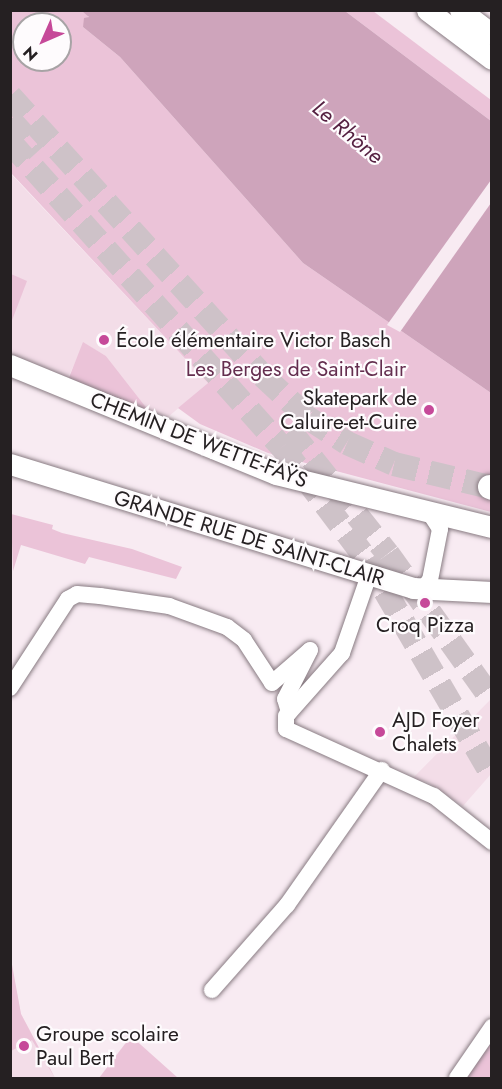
<!DOCTYPE html>
<meta charset="utf-8">
<style>
body{margin:0}
#map{position:relative;width:502px;height:1089px;overflow:hidden;background:#f8ebf2;font-family:Jost,sans-serif}
div>[style]{position:absolute}
.built>*{inset:0;background:#f3dde8}
.green>*{inset:0;background:#ebc3d8}
.water>*{inset:0;background:#cea4bb}
.pier>*{inset:0;background:#f8ebf2}
.highway-tunnel>*{height:24px;margin-top:-12px;transform-origin:0;background:repeating-linear-gradient(90deg,#cec2c8 0 24px,transparent 0 36px)}
.roads{filter:drop-shadow(0 0 2px #887b82) drop-shadow(0 0 2px #887b82)}
.minor>*{height:16px;margin:-8px;padding:0 8px;transform-origin:8px;border-radius:8px;background:#fff}
.major>*{height:21px;margin:-10.5px;padding:0 10.5px;transform-origin:10.5px;border-radius:10.5px;background:#fff}
.highway>*{height:24px;margin:-12px;padding:0 12px;transform-origin:12px;border-radius:12px;background:#fff}
.dots>*{width:16px;height:16px;translate:-50% -50%;box-sizing:border-box;border:3px solid #fefbfd;border-radius:50%}
span{translate:-50% -50%;white-space:nowrap;text-align:center;line-height:1.15;-webkit-text-stroke:4.5px #fefbfd;paint-order:stroke}
.poi-label{font-size:21px;color:#252022}
.left{translate:0 -50%;text-align:left}
.right{translate:-100% -50%;text-align:right}
.park-label{font-size:21px;color:#642e4f}
.street-label{font-size:21px;color:#252022}
.water-label{font-size:22px;color:#552041;font-style:italic}
.frame{position:absolute;inset:0;border:12px solid #252022;pointer-events:none}
.north{position:absolute;left:12px;top:12px;width:60px;height:60px;box-sizing:border-box;background:#fefbfd;border:2px solid #a7a3a5;border-radius:50%;rotate:225deg;font-size:16px;font-weight:700;line-height:24px;text-align:center;color:#252022}
.north::after{content:'';display:block;margin:auto;width:21px;height:27px;background:#c64999;clip-path:polygon(50% 0,100% 100%,50% 72%,0 100%)}
</style>
<div id="map">
<div class="built">
<i style="clip-path:polygon(10px 173px,208px 383px,168px 417px,148px 410px,106px 356px,84px 343px,67px 380px,11px 358px)"></i>
<i style="clip-path:polygon(491px 699px,491px 774px,463px 806px,427px 782px,412px 779px)"></i>
<i style="clip-path:polygon(10px 959px,21px 1014px,55px 1078px,11px 1078px)"></i>
</div>
<div class="green">
<i style="clip-path:polygon(evenodd,11px 11px,82px 11px,89px 15px,83px 27px,120px 57px,303px 263px,491px 393px,491px 512px,268px 453px,200px 424px,178px 408px,208px 383px,11px 173px,11px 11px,24px 24px,60px 24px,60px 60px,24px 60px,24px 24px)"></i>
<i style="clip-path:polygon(345px 11px,373px 11px,491px 100px,491px 121px)"></i>
<i style="clip-path:polygon(11px 274px,27px 281px,11px 323px)"></i>
<i style="clip-path:polygon(83px 342px,106px 356px,152px 415px,68px 380px)"></i>
<i style="clip-path:polygon(11px 514px,53px 525px,52px 529px,62px 533px,132px 549px,182px 567px,176px 579px,89px 557px,85px 564px,21px 545px,13px 571px)"></i>
<i style="clip-path:polygon(11px 959px,21px 1014px,55px 1078px,32px 1040px,11px 1051px)"></i>
<i style="clip-path:polygon(131px 1036px,178px 1078px,99px 1078px)"></i>
<i style="clip-path:polygon(491px 1036px,491px 1078px,464px 1078px)"></i>
</div>
<div class="water">
<i style="clip-path:polygon(82px 11px,345px 11px,491px 121px,491px 393px,303px 263px,120px 57px,83px 27px,84px 18px,89px 17px)"></i>
</div>
<div class="pier">
<i style="clip-path:polygon(491px 180px,491px 203px,400px 332px,387px 325px)"></i>
</div>
<div class="highway-tunnel">
<i style="left:10px;top:96px;width:377px;rotate:47.9deg"></i>
<i style="left:263px;top:376px;width:62px;rotate:43deg"></i>
<i style="left:308px;top:418px;width:46px;rotate:32.7deg"></i>
<i style="left:347px;top:443px;width:51px;rotate:24.1deg"></i>
<i style="left:394px;top:464px;width:99px;rotate:13.5deg"></i>
<i style="left:10px;top:120px;width:42px;rotate:47.9deg"></i>
<i style="left:10px;top:142px;width:409px;rotate:48.3deg"></i>
<i style="left:282px;top:447px;width:141px;rotate:53deg"></i>
<i style="left:367px;top:560px;width:249px;rotate:59.8deg"></i>
<i style="left:290px;top:431px;width:157px;rotate:51.5deg"></i>
<i style="left:388px;top:554px;width:179px;rotate:54.5deg"></i>
</div>
<div class="roads">
<div class="minor">
<i style="left:369px;top:575px;width:83px;rotate:109.1deg"></i>
<i style="left:342px;top:653px;width:84px;rotate:131.6deg"></i>
<i style="left:286px;top:716px;width:13px;rotate:90deg"></i>
<i style="left:286px;top:729px;width:162px;rotate:24.4deg"></i>
<i style="left:434px;top:796px;width:74px;rotate:38.4deg"></i>
<i style="left:422px;top:589px;width:12px;rotate:-48deg"></i>
<i style="left:430px;top:580px;width:52px;rotate:-78.9deg"></i>
<i style="left:440px;top:529px;width:17px;rotate:-123deg"></i>
<i style="left:10px;top:688px;width:106px;rotate:-56.9deg"></i>
<i style="left:68px;top:599px;width:10px;rotate:-29deg"></i>
<i style="left:77px;top:594px;width:23px;rotate:5deg"></i>
<i style="left:100px;top:596px;width:70px;rotate:8.2deg"></i>
<i style="left:169px;top:606px;width:62px;rotate:19.9deg"></i>
<i style="left:227px;top:627px;width:21px;rotate:37deg"></i>
<i style="left:244px;top:640px;width:51px;rotate:56.9deg"></i>
<i style="left:272px;top:683px;width:50px;rotate:-41deg"></i>
<i style="left:310px;top:650px;width:55px;rotate:117deg"></i>
<i style="left:285px;top:699px;width:14px;rotate:73deg"></i>
<i style="left:212px;top:990px;width:113px;rotate:-48.6deg"></i>
<i style="left:287px;top:905px;width:165px;rotate:-54.9deg"></i>
<i style="left:457px;top:1078px;width:62px;rotate:-55.5deg"></i>
</div>
<div class="major">
<i style="left:427px;top:10px;width:81px;rotate:37deg"></i>
<i style="left:460px;top:10px;width:40px;rotate:37deg"></i>
<i style="left:10px;top:365px;width:287px;rotate:22.3deg"></i>
<i style="left:276px;top:474px;width:222px;rotate:13.8deg"></i>
<i style="left:10px;top:464px;width:422px;rotate:17.1deg"></i>
<i style="left:413px;top:588px;width:79px;rotate:2.9deg"></i>
</div>
<div class="highway">
<i style="left:490px;top:487px;width:2px;rotate:27deg"></i>
</div>
</div>
<div class="dots">
<i style="left:104px;top:340px;background:#c64999"></i>
<i style="left:429px;top:410px;background:#c64999"></i>
<i style="left:425px;top:603px;background:#c64999"></i>
<i style="left:380px;top:732px;background:#c64999"></i>
<i style="left:24px;top:1046px;background:#c64999"></i>
</div>
<div class="poi-label">
<span class="left" style="left:116px;top:340px">École élémentaire Victor Basch</span>
<span class="right" style="left:417px;top:410px">Skatepark de<br>Caluire-et-Cuire</span>
<span style="left:425px;top:625px">Croq Pizza</span>
<span class="left" style="left:392px;top:732px">AJD Foyer<br>Chalets</span>
<span class="left" style="left:36px;top:1046px">Groupe scolaire<br>Paul Bert</span>
</div>
<div class="park-label">
<span style="left:296px;top:369px">Les Berges de Saint-Clair</span>
</div>
<div class="street-label">
<span style="left:199px;top:440px;rotate:21deg">CHEMIN DE WETTE-FAŸS</span>
<span style="left:249px;top:538px;rotate:17deg">GRANDE RUE DE SAINT-CLAIR</span>
</div>
<div class="water-label">
<span style="left:348px;top:132px;rotate:40deg">Le Rhône</span>
</div>
<div class="frame"></div>
<div class="north">N</div>
</div>
